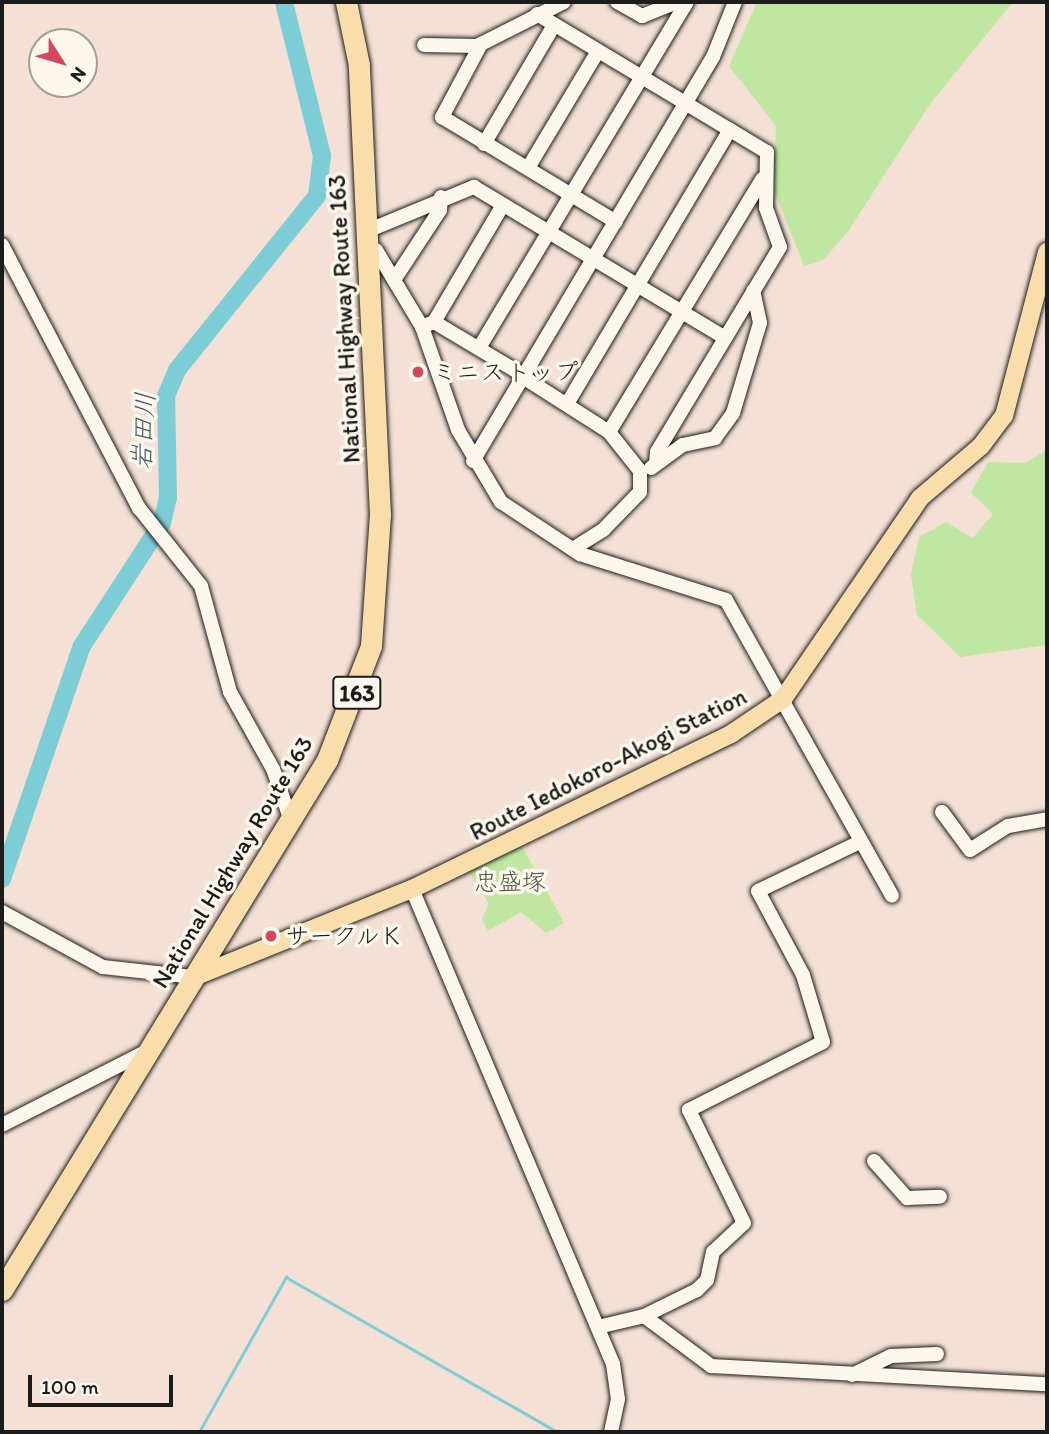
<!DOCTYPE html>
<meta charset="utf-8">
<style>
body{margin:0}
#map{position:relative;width:1049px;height:1434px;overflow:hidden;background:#f4e0d4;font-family:Itim,"Klee One",sans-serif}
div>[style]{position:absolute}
.green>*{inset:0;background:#bfe7a2}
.stream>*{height:2.5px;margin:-1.25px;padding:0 1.25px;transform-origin:1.25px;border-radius:1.25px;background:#7ccdd5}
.river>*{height:18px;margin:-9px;padding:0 9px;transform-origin:9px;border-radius:9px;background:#7ccdd5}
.roads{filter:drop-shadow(0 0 2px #1c1c1c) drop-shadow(0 0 2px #1c1c1c)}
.minor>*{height:14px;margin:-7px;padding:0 7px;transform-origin:7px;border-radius:7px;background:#fbf7ec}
.major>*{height:18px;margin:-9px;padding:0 9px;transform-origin:9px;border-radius:9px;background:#f9deab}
.highway>*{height:21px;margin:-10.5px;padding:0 10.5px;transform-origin:10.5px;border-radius:10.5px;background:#f9deab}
.dots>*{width:19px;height:19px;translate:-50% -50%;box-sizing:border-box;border:4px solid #fbf7ec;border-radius:50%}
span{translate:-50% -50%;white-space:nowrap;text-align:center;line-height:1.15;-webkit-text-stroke:7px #fbf7ec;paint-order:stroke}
.shield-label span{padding:2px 5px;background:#fbf7ec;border:2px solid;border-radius:5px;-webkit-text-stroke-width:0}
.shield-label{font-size:23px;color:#1c1c1c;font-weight:700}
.street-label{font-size:24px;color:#1c1c1c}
.poi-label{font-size:24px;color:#1c1c1c}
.left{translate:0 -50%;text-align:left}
.park-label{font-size:24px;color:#4d5944}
.water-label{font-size:26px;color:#3e5a5d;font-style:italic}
.frame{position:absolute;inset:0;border:4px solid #1c1c1c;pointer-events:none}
.north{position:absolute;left:28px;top:28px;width:70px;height:70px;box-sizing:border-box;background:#fbf7ec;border:2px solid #a29f99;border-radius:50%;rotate:127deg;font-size:19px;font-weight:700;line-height:28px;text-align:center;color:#1c1c1c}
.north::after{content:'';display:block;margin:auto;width:24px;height:32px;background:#d1495b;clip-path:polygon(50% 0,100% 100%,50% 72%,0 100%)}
.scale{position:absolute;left:28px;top:1375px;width:145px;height:32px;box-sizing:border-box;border:4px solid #1c1c1c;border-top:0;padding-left:9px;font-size:21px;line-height:24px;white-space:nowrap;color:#1c1c1c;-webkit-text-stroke:5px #fbf7ec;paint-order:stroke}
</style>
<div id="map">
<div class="green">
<i style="clip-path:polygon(757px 2px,1013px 2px,930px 104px,847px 233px,823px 260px,804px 266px,773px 188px,776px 126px,729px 66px)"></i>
<i style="clip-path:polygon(1047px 450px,1047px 645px,960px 657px,917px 615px,911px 575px,919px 537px,946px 522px,973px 538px,993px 514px,971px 493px,988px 462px,1025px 463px)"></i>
<i style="clip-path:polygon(519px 841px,564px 923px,546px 933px,521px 912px,488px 931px,482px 919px,489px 904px,466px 867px)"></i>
</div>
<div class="stream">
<i style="left:199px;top:1432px;width:178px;rotate:-60.7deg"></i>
<i style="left:286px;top:1277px;width:313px;rotate:29.7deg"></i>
</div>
<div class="river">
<i style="left:2px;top:879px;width:246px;rotate:-71.1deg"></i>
<i style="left:82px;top:646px;width:147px;rotate:-57deg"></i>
<i style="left:162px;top:523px;width:26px;rotate:-77deg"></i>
<i style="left:168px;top:498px;width:102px;rotate:-91.1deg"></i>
<i style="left:166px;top:396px;width:28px;rotate:-67deg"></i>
<i style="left:177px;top:370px;width:223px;rotate:-51.2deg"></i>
<i style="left:317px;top:196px;width:40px;rotate:-82.9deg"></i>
<i style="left:322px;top:156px;width:159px;rotate:-103.9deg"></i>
</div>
<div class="roads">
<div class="minor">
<i style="left:617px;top:2px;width:29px;rotate:29deg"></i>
<i style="left:642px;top:16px;width:35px;rotate:-22deg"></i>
<i style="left:674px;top:3px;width:11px;rotate:15deg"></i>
<i style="left:537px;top:14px;width:268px;rotate:31deg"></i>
<i style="left:767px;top:152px;width:56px;rotate:91deg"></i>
<i style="left:766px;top:208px;width:41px;rotate:70.3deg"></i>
<i style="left:780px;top:247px;width:239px;rotate:121deg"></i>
<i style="left:657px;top:452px;width:12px;rotate:95deg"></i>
<i style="left:481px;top:44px;width:83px;rotate:118.1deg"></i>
<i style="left:442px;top:117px;width:203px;rotate:31.1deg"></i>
<i style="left:424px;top:45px;width:53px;rotate:1.1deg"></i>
<i style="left:477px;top:46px;width:97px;rotate:-26.8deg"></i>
<i style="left:484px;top:144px;width:138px;rotate:-59.5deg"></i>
<i style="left:528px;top:168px;width:136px;rotate:-59.1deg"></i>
<i style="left:367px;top:231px;width:116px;rotate:-22.4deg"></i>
<i style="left:474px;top:187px;width:293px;rotate:31deg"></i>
<i style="left:2px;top:245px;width:297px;rotate:62.5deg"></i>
<i style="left:139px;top:508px;width:100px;rotate:51.5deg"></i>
<i style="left:201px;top:586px;width:110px;rotate:74.7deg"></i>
<i style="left:230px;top:692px;width:88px;rotate:60.8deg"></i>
<i style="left:273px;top:769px;width:52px;rotate:70.9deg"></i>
<i style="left:368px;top:248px;width:8px;rotate:14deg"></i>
<i style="left:376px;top:250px;width:90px;rotate:59.1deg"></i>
<i style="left:422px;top:327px;width:109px;rotate:70.7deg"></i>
<i style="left:458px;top:430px;width:84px;rotate:59.2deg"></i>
<i style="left:501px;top:502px;width:95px;rotate:33.4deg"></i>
<i style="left:580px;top:554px;width:153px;rotate:17.5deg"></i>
<i style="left:726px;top:600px;width:339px;rotate:60.7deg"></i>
<i style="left:394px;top:280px;width:84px;rotate:-56.7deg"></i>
<i style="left:440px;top:210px;width:13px;rotate:-86deg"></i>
<i style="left:434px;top:322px;width:104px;rotate:30.8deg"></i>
<i style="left:422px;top:327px;width:13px;rotate:-23deg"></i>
<i style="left:434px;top:322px;width:136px;rotate:-59.5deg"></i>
<i style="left:479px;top:348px;width:404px;rotate:-59deg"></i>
<i style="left:523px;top:377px;width:102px;rotate:32.6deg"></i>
<i style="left:609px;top:432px;width:50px;rotate:51.5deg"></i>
<i style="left:640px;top:471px;width:21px;rotate:90deg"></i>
<i style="left:640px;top:492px;width:53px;rotate:134.2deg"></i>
<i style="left:603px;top:530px;width:36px;rotate:148deg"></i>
<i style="left:567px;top:404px;width:319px;rotate:-59.3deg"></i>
<i style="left:609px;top:432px;width:296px;rotate:-58.8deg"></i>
<i style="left:473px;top:461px;width:470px;rotate:-59.3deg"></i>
<i style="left:713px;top:57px;width:59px;rotate:-68.2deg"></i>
<i style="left:651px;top:468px;width:39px;rotate:-36deg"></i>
<i style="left:683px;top:445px;width:33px;rotate:-12deg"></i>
<i style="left:715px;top:438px;width:31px;rotate:-54deg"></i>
<i style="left:733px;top:413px;width:94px;rotate:-73.3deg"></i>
<i style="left:760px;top:323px;width:33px;rotate:-102deg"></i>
<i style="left:942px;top:812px;width:47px;rotate:53.6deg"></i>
<i style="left:970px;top:850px;width:45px;rotate:-32.3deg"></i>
<i style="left:1008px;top:826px;width:40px;rotate:-10deg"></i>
<i style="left:412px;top:889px;width:516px;rotate:67.06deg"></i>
<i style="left:613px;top:1364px;width:35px;rotate:82deg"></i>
<i style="left:618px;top:1399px;width:34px;rotate:102deg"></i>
<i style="left:2px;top:912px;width:115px;rotate:28.6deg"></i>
<i style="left:103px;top:967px;width:92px;rotate:6.3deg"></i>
<i style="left:2px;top:1125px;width:163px;rotate:-27deg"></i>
<i style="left:874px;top:1161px;width:50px;rotate:48.3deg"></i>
<i style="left:907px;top:1198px;width:33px;rotate:-2deg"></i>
<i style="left:644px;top:1316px;width:84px;rotate:36.7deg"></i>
<i style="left:711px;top:1366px;width:336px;rotate:3.1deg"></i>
<i style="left:598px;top:1327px;width:47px;rotate:-13.4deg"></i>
<i style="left:644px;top:1316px;width:59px;rotate:-26.1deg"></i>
<i style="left:697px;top:1290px;width:14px;rotate:-45deg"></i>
<i style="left:707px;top:1280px;width:29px;rotate:-78deg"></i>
<i style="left:713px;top:1252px;width:42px;rotate:-43.1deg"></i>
<i style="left:744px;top:1223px;width:126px;rotate:-116deg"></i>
<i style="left:689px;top:1110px;width:150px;rotate:-26.9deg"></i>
<i style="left:823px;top:1042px;width:70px;rotate:-106.6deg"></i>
<i style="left:803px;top:975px;width:95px;rotate:-118.2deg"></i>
<i style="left:758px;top:891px;width:113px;rotate:-25.7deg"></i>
<i style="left:852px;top:1375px;width:43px;rotate:-26deg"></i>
<i style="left:891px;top:1356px;width:46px;rotate:-2.5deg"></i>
</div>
<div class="major">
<i style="left:194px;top:977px;width:235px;rotate:-22deg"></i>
<i style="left:412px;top:889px;width:355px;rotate:-25.9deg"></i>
<i style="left:731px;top:734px;width:63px;rotate:-33.9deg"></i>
<i style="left:783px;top:699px;width:243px;rotate:-55.7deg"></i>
<i style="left:920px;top:498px;width:80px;rotate:-40.4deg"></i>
<i style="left:981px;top:446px;width:38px;rotate:-53deg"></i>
<i style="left:1004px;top:416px;width:170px;rotate:-75.3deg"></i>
</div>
<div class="highway">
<i style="left:2px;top:1290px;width:622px;rotate:-58.48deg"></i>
<i style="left:327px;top:760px;width:122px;rotate:-68.9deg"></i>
<i style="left:371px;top:646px;width:131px;rotate:-86.1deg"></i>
<i style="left:380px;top:515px;width:450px;rotate:-92.7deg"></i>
<i style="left:359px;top:65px;width:64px;rotate:-101.7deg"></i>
</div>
</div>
<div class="dots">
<i style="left:418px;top:372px;background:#d1495b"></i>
<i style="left:271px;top:936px;background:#d1495b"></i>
</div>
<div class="shield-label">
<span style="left:357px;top:693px">163</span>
</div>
<div class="street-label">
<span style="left:344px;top:319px;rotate:-93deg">National Highway Route 163</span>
<span style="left:608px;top:764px;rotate:-27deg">Route Iedokoro-Akogi Station</span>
<span style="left:232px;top:862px;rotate:-59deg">National Highway Route 163</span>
</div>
<div class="poi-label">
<span class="left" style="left:432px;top:372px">ミニストップ</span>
<span class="left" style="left:285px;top:936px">サークルＫ</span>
</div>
<div class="park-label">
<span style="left:510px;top:882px">忠盛塚</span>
</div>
<div class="water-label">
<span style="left:144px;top:431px;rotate:-87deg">岩田川</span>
</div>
<div class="frame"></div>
<div class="north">N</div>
<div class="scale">100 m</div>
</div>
